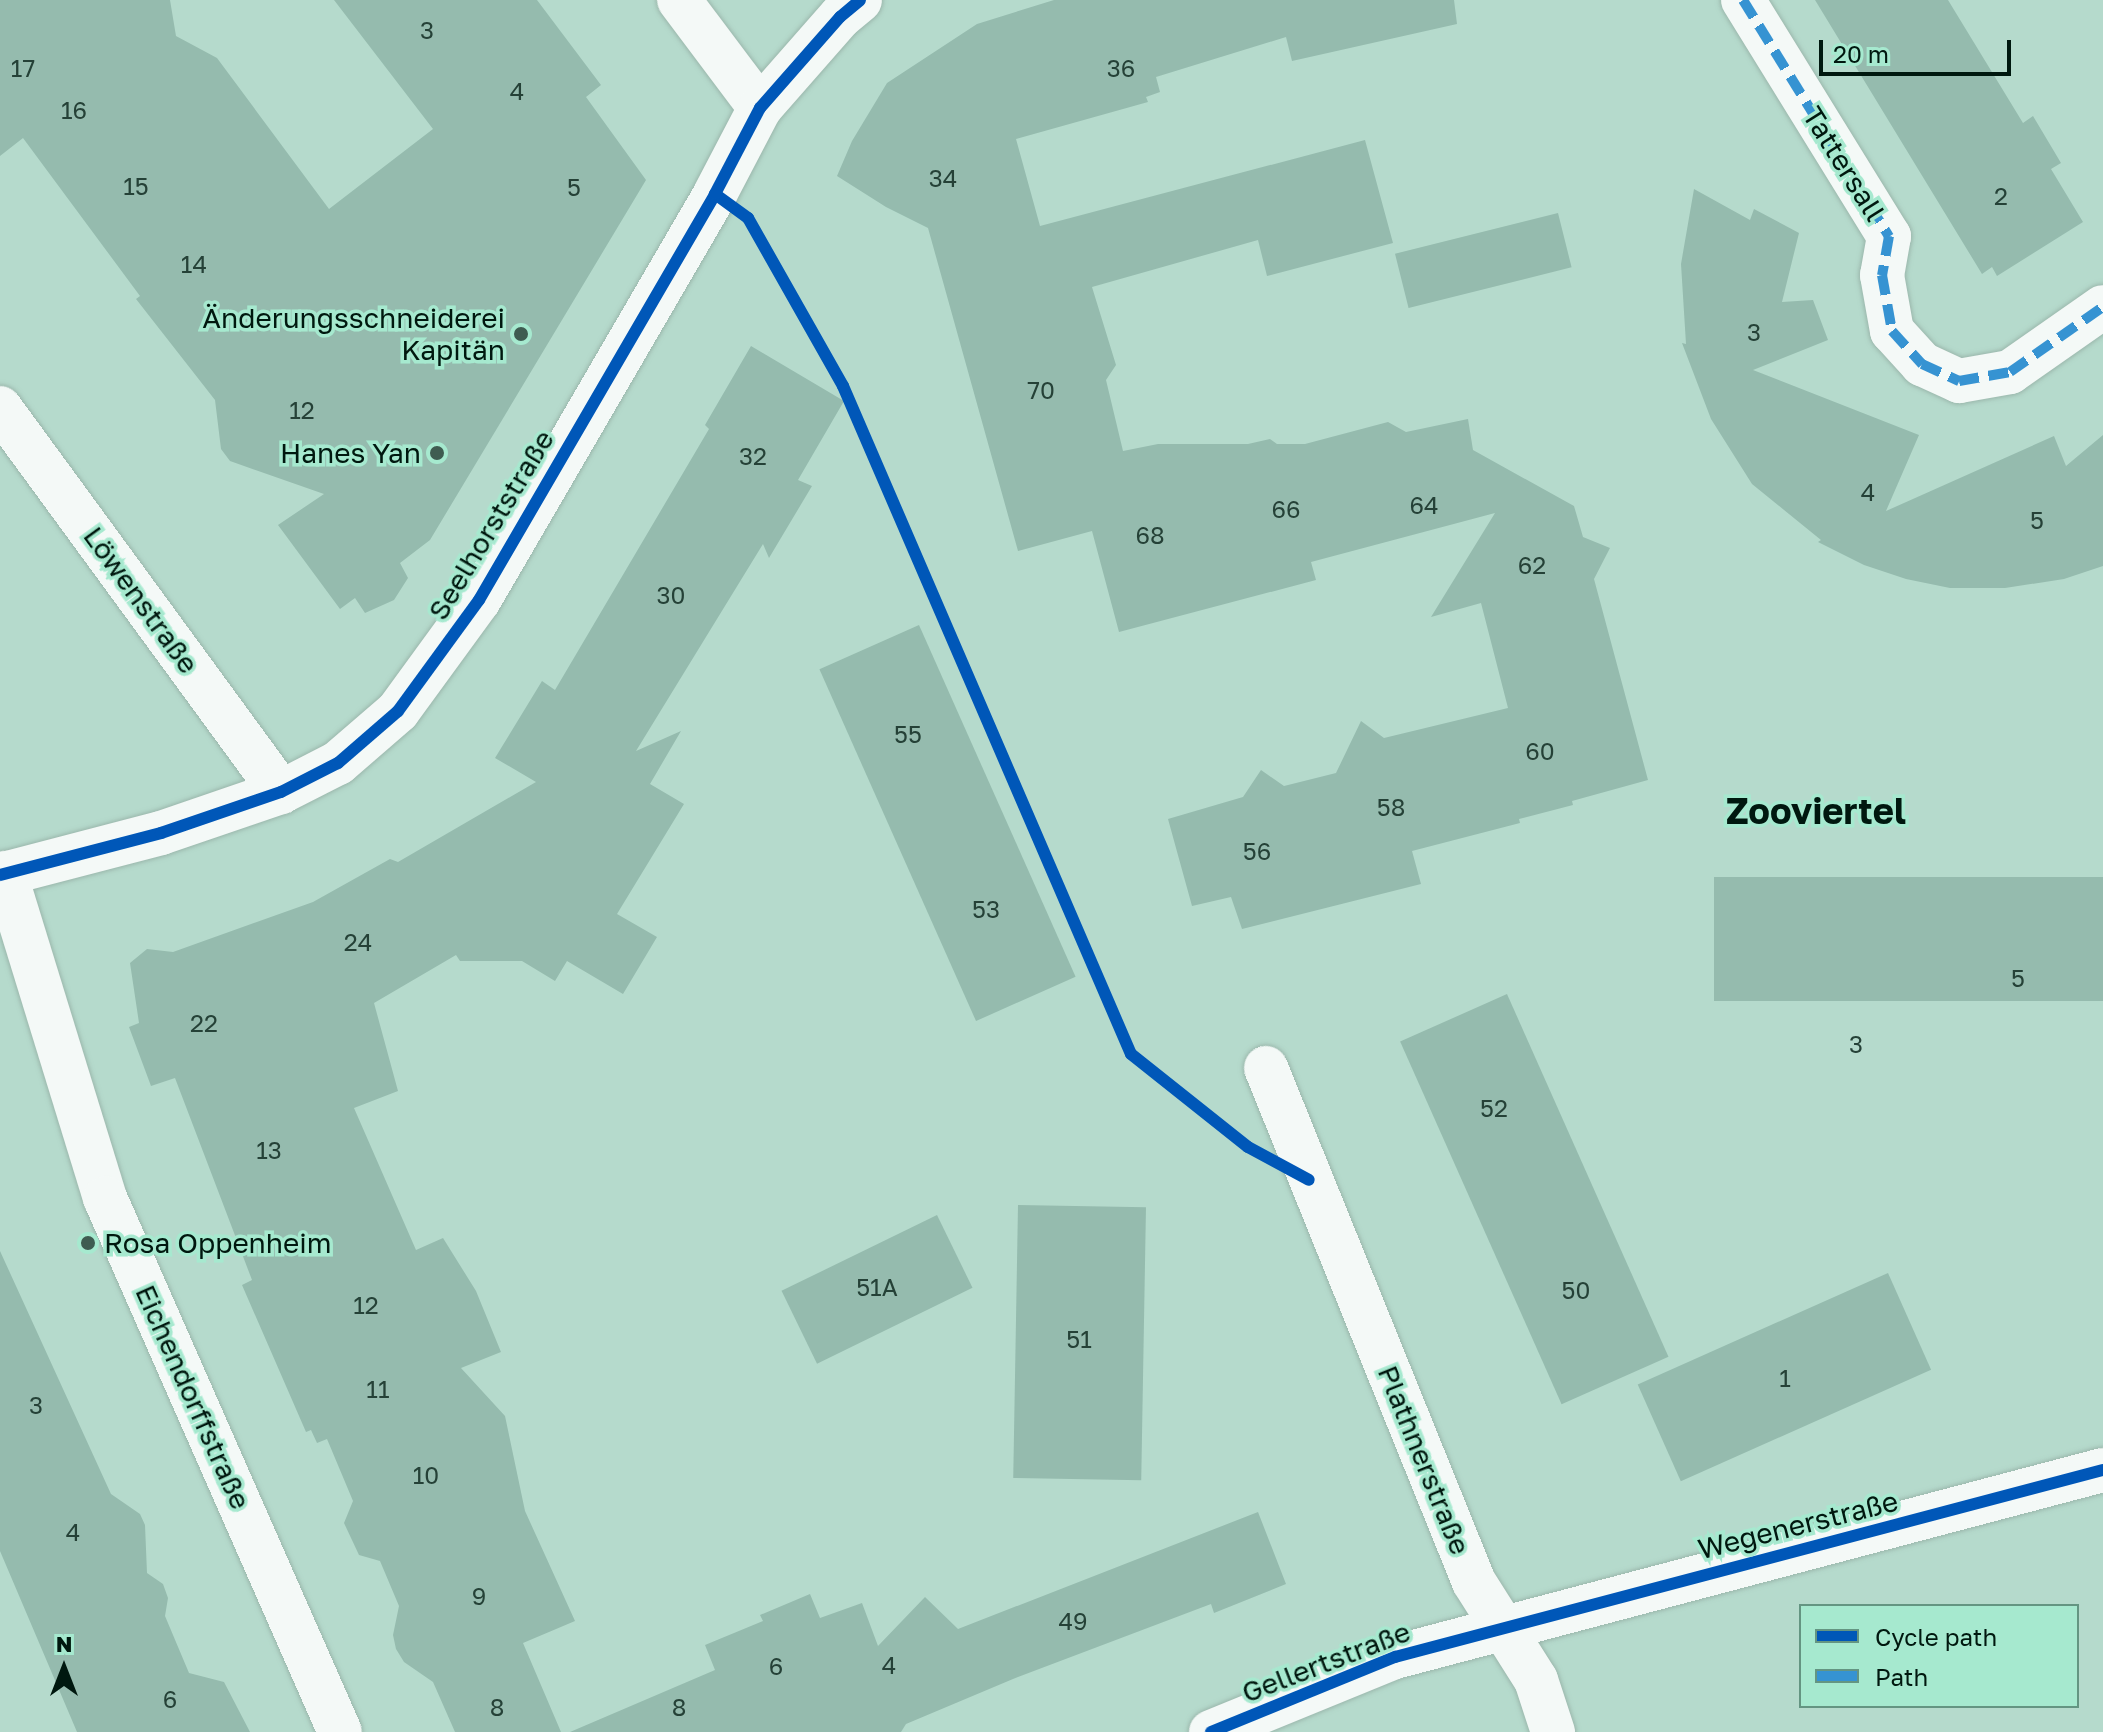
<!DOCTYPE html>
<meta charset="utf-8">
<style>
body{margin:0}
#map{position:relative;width:2103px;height:1732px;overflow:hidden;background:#b5dacc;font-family:"Golos Text",sans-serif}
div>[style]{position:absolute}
.building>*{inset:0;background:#95bbae;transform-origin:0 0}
.roads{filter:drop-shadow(0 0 2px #9bb7ac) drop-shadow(0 0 2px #9bb7ac)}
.street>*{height:44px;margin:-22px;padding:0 22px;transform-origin:22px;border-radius:22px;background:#f4f9f7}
.quiet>*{height:10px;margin-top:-5px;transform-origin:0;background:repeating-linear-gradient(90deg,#3693d2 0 20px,transparent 0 30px)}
.cycleway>*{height:12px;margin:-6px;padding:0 6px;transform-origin:6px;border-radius:6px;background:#0057b8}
.dots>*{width:22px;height:22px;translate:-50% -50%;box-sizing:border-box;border:4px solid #a6e9cf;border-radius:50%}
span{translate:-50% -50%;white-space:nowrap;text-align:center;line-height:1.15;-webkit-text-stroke:7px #a6e9cf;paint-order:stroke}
.number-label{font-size:24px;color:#254137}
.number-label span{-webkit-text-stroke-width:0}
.street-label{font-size:28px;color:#00180f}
.poi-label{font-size:28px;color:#00180f}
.right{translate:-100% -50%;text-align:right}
.left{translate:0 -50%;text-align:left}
.district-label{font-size:36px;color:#00180f;font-weight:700}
.legend{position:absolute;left:1799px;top:1604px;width:280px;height:104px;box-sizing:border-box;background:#a6e9cf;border:2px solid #649582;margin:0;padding:10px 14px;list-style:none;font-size:24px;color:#00180f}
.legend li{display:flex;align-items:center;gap:16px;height:40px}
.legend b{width:40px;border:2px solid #649582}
.north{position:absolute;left:24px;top:1628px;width:80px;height:80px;-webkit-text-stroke:6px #a6e9cf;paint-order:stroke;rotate:0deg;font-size:22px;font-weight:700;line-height:32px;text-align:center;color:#00180f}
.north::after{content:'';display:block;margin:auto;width:28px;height:36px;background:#00180f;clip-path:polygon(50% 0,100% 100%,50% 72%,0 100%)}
.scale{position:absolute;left:1819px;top:40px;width:192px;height:36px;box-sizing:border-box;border:4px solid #00180f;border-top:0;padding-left:10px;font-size:24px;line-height:28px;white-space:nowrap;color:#00180f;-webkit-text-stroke:6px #a6e9cf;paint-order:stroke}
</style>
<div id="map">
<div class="building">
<i style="clip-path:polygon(0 0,170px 0,176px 36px,217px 58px,329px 209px,433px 129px,334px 0,537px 0,601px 85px,586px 97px,646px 180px,430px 540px,400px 563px,408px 578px,394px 600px,365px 613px,355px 598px,340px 609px,278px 525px,324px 494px,230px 461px,221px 449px,215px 400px,136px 299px,140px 296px,23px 138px,0 156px)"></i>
<i style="clip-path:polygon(1054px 0,1454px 0,1457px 24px,1292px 61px,1286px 37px,1156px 77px,1160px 92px,1146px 97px,1148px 102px,1016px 139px,1040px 226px,1365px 140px,1393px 243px,1267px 276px,1258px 240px,1092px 287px,1116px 365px,1106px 380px,1123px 451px,1158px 444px,1248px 444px,1270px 439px,1277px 444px,1305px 444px,1388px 422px,1406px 432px,1468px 419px,1473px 450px,1574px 506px,1583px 537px,1610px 548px,1594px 579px,1648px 780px,1572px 801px,1573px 805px,1519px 819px,1520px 823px,1412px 851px,1421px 884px,1242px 929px,1231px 897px,1192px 906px,1168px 819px,1243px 797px,1261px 770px,1284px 786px,1336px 773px,1361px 721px,1384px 738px,1508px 708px,1481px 603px,1431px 617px,1495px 513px,1311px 562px,1316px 580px,1119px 632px,1092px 531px,1018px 551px,928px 228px,886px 207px,837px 176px,852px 141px,887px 83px,977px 24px)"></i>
<i style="clip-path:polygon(1815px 0,1948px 0,2023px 123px,2033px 116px,2061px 163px,2051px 169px,2083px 222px,1997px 276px,1992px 267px,1982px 274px)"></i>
<i style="clip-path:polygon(1694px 189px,1750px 220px,1754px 209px,1799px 233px,1782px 302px,1813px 300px,1828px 340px,1753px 370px,1919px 435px,1886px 511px,2054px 436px,2066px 466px,2103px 435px,2103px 566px,2064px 579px,2005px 588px,1950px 588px,1906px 579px,1864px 565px,1818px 542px,1821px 540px,1752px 484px,1711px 419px,1682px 343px,1686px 344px,1681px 264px)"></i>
<i style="left:1558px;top:213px;width:56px;height:168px;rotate:76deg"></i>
<i style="clip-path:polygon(751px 346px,844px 401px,798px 480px,812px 486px,769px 558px,763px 544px,636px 751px,681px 731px,650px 784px,684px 804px,617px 914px,657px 937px,623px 994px,567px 961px,555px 981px,522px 961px,460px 961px,456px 955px,374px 1003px,398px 1091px,354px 1108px,416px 1250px,443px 1238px,476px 1291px,501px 1352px,461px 1368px,505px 1416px,525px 1511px,575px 1621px,523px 1643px,561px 1732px,455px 1732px,433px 1682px,404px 1662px,396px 1649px,393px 1635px,399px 1606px,380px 1561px,359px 1555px,344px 1523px,353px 1501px,327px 1439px,317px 1443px,311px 1430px,306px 1432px,242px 1285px,252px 1280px,175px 1078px,151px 1086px,129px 1027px,139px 1023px,130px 963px,147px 949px,173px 952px,313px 902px,390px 859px,398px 862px,536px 782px,495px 758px,542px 681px,555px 690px,709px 429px,705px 425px)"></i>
<i style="left:919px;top:625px;width:385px;height:109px;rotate:66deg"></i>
<i style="left:2103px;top:877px;width:124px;height:389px;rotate:90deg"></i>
<i style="left:1507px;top:994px;width:397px;height:117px;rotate:66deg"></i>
<i style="left:1018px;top:1205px;width:128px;height:273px;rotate:1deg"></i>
<i style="left:937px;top:1215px;width:81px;height:173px;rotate:64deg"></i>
<i style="clip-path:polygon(0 1251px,111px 1494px,140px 1514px,145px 1525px,147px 1573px,163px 1584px,168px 1598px,165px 1616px,189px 1673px,224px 1682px,250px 1732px,77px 1732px,0 1551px)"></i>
<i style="left:1888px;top:1273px;width:106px;height:274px;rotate:66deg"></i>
<i style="clip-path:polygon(1258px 1512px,1286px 1584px,1214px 1613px,1211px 1604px,1013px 1679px,906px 1724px,901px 1732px,570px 1732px,715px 1670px,705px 1645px,763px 1621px,760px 1615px,810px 1594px,820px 1618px,862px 1603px,878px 1646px,925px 1597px,958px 1629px)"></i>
</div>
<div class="roads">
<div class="street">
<i style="left:679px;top:0;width:135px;rotate:53.1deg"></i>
<i style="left:1743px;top:0;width:278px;rotate:58.3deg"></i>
<i style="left:1889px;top:236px;width:40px;rotate:100deg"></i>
<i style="left:1882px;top:275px;width:57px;rotate:79.9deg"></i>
<i style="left:1892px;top:331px;width:45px;rotate:47.7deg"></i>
<i style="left:1922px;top:364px;width:41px;rotate:24.7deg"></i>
<i style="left:1959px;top:381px;width:52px;rotate:-10deg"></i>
<i style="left:2010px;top:372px;width:113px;rotate:-35deg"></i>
<i style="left:0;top:408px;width:476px;rotate:53.8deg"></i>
<i style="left:5px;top:873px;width:340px;rotate:72.9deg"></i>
<i style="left:105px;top:1198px;width:583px;rotate:66.25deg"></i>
<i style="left:0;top:875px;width:166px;rotate:-14.6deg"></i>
<i style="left:161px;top:833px;width:127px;rotate:-18.9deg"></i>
<i style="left:281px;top:792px;width:64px;rotate:-27deg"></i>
<i style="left:338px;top:763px;width:79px;rotate:-40.9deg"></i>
<i style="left:398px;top:711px;width:137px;rotate:-53.9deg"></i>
<i style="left:479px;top:600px;width:470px;rotate:-59.8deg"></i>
<i style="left:715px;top:194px;width:97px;rotate:-62.4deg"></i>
<i style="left:760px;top:108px;width:121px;rotate:-48.7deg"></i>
<i style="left:840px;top:17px;width:26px;rotate:-40deg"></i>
<i style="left:1266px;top:1068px;width:554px;rotate:67.97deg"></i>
<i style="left:1474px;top:1582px;width:116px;rotate:57.7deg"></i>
<i style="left:1536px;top:1680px;width:55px;rotate:71.9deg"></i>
<i style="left:1211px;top:1732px;width:199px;rotate:-22.2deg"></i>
<i style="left:1395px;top:1657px;width:732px;rotate:-14.8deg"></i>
</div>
</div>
<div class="quiet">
<i style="left:1743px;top:0;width:278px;rotate:58.3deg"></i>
<i style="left:1889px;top:236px;width:40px;rotate:100deg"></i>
<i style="left:1882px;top:275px;width:57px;rotate:79.9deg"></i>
<i style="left:1892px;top:331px;width:45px;rotate:47.7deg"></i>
<i style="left:1922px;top:364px;width:41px;rotate:24.7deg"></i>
<i style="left:1959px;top:381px;width:52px;rotate:-10deg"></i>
<i style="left:2010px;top:372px;width:113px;rotate:-35deg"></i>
</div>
<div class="cycleway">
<i style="left:715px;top:194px;width:41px;rotate:36deg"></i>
<i style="left:748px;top:218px;width:193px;rotate:60.5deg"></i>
<i style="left:843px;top:386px;width:727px;rotate:66.68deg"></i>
<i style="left:1131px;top:1054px;width:149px;rotate:38.5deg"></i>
<i style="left:1248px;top:1147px;width:69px;rotate:28.4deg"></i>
<i style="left:0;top:875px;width:166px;rotate:-14.6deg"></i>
<i style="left:161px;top:833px;width:127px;rotate:-18.9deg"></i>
<i style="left:281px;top:792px;width:64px;rotate:-27deg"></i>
<i style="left:338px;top:763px;width:79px;rotate:-40.9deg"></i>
<i style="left:398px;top:711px;width:137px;rotate:-53.9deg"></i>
<i style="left:479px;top:600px;width:470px;rotate:-59.8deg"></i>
<i style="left:715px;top:194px;width:97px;rotate:-62.4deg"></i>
<i style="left:760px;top:108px;width:121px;rotate:-48.7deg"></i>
<i style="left:840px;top:17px;width:26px;rotate:-40deg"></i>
<i style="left:1211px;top:1732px;width:199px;rotate:-22.2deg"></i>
<i style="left:1395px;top:1657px;width:732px;rotate:-14.8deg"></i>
</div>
<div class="dots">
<i style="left:521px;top:334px;background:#3f5c51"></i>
<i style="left:437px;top:453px;background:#3f5c51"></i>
<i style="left:88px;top:1243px;background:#3f5c51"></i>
</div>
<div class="number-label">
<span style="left:427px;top:30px">3</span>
<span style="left:23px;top:68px">17</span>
<span style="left:1121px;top:68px">36</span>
<span style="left:517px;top:91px">4</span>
<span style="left:74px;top:110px">16</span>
<span style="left:943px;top:178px">34</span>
<span style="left:136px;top:186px">15</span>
<span style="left:574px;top:187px">5</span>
<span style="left:2001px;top:196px">2</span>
<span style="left:194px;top:264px">14</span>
<span style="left:1754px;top:332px">3</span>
<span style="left:1041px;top:390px">70</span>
<span style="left:302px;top:410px">12</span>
<span style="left:753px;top:456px">32</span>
<span style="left:1868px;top:492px">4</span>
<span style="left:1424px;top:505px">64</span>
<span style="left:1286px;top:509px">66</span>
<span style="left:2037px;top:520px">5</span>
<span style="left:1150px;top:535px">68</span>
<span style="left:1532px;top:565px">62</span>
<span style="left:671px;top:595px">30</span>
<span style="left:908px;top:734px">55</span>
<span style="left:1540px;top:751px">60</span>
<span style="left:1391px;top:807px">58</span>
<span style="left:1257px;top:851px">56</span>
<span style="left:986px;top:909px">53</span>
<span style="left:358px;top:942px">24</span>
<span style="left:2018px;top:978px">5</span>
<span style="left:204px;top:1023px">22</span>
<span style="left:1856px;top:1044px">3</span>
<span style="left:1494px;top:1108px">52</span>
<span style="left:269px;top:1150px">13</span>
<span style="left:877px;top:1287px">51A</span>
<span style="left:1576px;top:1290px">50</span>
<span style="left:366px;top:1305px">12</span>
<span style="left:1079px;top:1339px">51</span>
<span style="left:1785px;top:1378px">1</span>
<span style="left:378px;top:1389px">11</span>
<span style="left:36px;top:1405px">3</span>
<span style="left:426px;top:1475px">10</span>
<span style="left:73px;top:1532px">4</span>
<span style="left:479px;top:1596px">9</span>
<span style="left:1073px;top:1621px">49</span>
<span style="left:889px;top:1665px">4</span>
<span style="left:776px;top:1666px">6</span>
<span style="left:170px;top:1699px">6</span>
<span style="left:497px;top:1707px">8</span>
<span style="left:679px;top:1707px">8</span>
</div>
<div class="street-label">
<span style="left:1844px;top:164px;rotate:58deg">Tattersall</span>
<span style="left:491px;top:525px;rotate:-59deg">Seelhorststraße</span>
<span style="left:141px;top:600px;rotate:54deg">Löwenstraße</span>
<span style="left:193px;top:1397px;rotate:66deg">Eichendorffstraße</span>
<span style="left:1424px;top:1460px;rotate:68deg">Plathnerstraße</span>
<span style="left:1798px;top:1525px;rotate:-14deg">Wegenerstraße</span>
<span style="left:1326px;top:1662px;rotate:-21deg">Gellertstraße</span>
</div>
<div class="poi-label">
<span class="right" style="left:505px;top:334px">Änderungsschneiderei<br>Kapitän</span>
<span class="right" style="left:421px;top:453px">Hanes Yan</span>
<span class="left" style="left:104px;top:1243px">Rosa Oppenheim</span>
</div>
<div class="district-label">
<span style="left:1816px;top:811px">Zooviertel</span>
</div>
<ul class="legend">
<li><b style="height:10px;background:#0057b8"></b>Cycle path</li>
<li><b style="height:10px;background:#3693d2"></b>Path</li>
</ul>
<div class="north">N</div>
<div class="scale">20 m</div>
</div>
